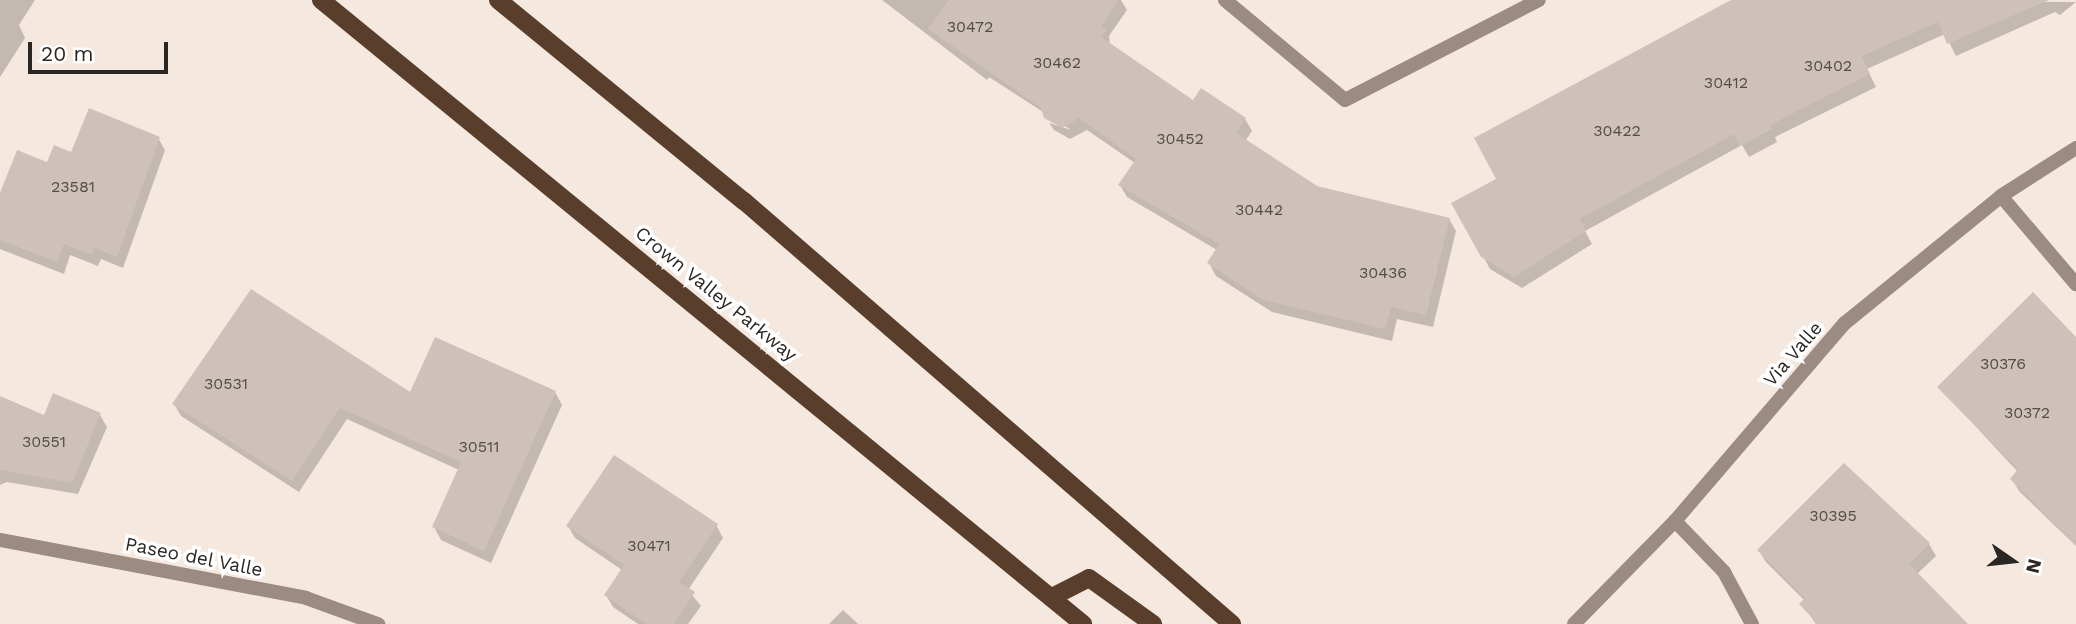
<!DOCTYPE html>
<style>
body{margin:0}
#map{position:relative;width:2076px;height:624px;overflow:hidden;background:#f4e8df;font-family:"Work Sans",sans-serif}
div>[style]{position:absolute}
.shadow>*{inset:0;background:#0003}
.building>*{inset:0;background:#cec1b9}
.minor>*{height:14px;margin:-7px;padding:0 7px;transform-origin:7px;border-radius:7px;background:#9b8b80}
.primary>*{height:18px;margin:-9px;padding:0 9px;transform-origin:9px;border-radius:9px;background:#593e2b}
span{translate:-50% -50%;white-space:nowrap;text-align:center;line-height:1.15;-webkit-text-stroke:7px #fff;paint-order:stroke}
.number-label{font-size:16px;color:#534d48}
.number-label span{-webkit-text-stroke-width:0}
.street-label{font-size:19px;color:#2a2623}
.north{position:absolute;left:1978px;top:526px;width:70px;height:70px;-webkit-text-stroke:5px #fff;paint-order:stroke;rotate:104deg;font-size:19px;font-weight:700;line-height:28px;text-align:center;color:#2a2623}
.north::after{content:'';display:block;margin:auto;width:24px;height:32px;background:#2a2623;clip-path:polygon(50% 0,100% 100%,50% 72%,0 100%)}
.scale{position:absolute;left:28px;top:42px;width:140px;height:32px;box-sizing:border-box;border:4px solid #2a2623;border-top:0;padding-left:9px;font-size:21px;line-height:24px;white-space:nowrap;color:#2a2623;-webkit-text-stroke:5px #fff;paint-order:stroke}
</style>
<div id="map">
<div class="shadow">
<i style="clip-path:polygon(0 0,35px 0,19px 25px,25px 38px,0 77px)"></i>
<i style="clip-path:polygon(882px 0,1121px 0,1127px 10px,1109px 36px,1110px 46px,1193px 102px,1245px 119px,1252px 131px,1245px 141px,1316px 187px,1449px 219px,1456px 231px,1433px 327px,1397px 319px,1392px 341px,1272px 312px,1216px 276px,1209px 263px,1217px 250px,1127px 197px,1120px 185px,1135px 163px,1087px 130px,1070px 139px,1054px 130px,1049px 123px,1071px 130px,989px 77px,987px 80px)"></i>
<i style="clip-path:polygon(1758px 0,2076px 2px,2060px 15px,2055px 12px,1956px 56px,1945px 34px,1867px 69px,1876px 87px,1775px 137px,1777px 142px,1749px 157px,1742px 145px,1585px 231px,1592px 244px,1522px 288px,1490px 269px,1454px 203px,1498px 179px)"></i>
<i style="clip-path:polygon(158px 138px,165px 150px,123px 268px,101px 259px,98px 266px,70px 255px,64px 274px,0 249px,0 198px,48px 164px,72px 155px)"></i>
<i style="clip-path:polygon(2076px 342px,2076px 546px,2019px 491px,2012px 479px,2018px 472px,1939px 387px)"></i>
<i style="clip-path:polygon(555px 392px,562px 405px,491px 563px,441px 540px,434px 527px,459px 470px,347px 419px,299px 492px,181px 416px,174px 404px)"></i>
<i style="clip-path:polygon(0 398px,45px 417px,100px 415px,107px 427px,78px 494px,7px 482px,0 485px)"></i>
<i style="clip-path:polygon(1844px 465px,1929px 544px,1936px 556px,1917px 574px,1965px 624px,1816px 624px,1802px 604px,1805px 601px,1766px 562px,1759px 550px)"></i>
<i style="clip-path:polygon(716px 525px,723px 538px,688px 590px,701px 606px,688px 624px,638px 624px,613px 607px,606px 595px,622px 570px,575px 538px,568px 526px)"></i>
<i style="clip-path:polygon(843px 610px,858px 624px,829px 624px)"></i>
</div>
<div class="building">
<i style="clip-path:polygon(949px 0,1119px 0,1101px 26px,1107px 29px,1101px 37px,1193px 100px,1201px 88px,1246px 118px,1236px 133px,1317px 186px,1450px 218px,1426px 315px,1391px 307px,1385px 329px,1263px 300px,1207px 263px,1219px 244px,1118px 185px,1136px 159px,1079px 118px,1062px 128px,1044px 118px,1041px 108px,928px 29px)"></i>
<i style="clip-path:polygon(1731px 0,2049px 0,1947px 44px,1938px 22px,1862px 56px,1870px 74px,1770px 125px,1772px 129px,1740px 146px,1734px 134px,1580px 219px,1586px 231px,1514px 277px,1481px 257px,1451px 203px,1496px 179px,1474px 138px)"></i>
<i style="clip-path:polygon(89px 108px,160px 137px,117px 257px,94px 248px,92px 255px,64px 244px,57px 262px,0 240px,0 193px,17px 150px,47px 162px,54px 145px,71px 152px)"></i>
<i style="clip-path:polygon(251px 289px,410px 392px,435px 337px,556px 391px,484px 551px,432px 527px,461px 462px,340px 408px,292px 481px,172px 404px)"></i>
<i style="clip-path:polygon(2033px 292px,2076px 337px,2076px 545px,2010px 479px,2018px 469px,1937px 387px)"></i>
<i style="clip-path:polygon(53px 393px,101px 413px,72px 483px,0 470px,0 396px,44px 415px)"></i>
<i style="clip-path:polygon(614px 455px,718px 524px,679px 582px,695px 592px,674px 624px,647px 624px,604px 595px,624px 565px,566px 526px)"></i>
<i style="clip-path:polygon(1844px 463px,1930px 543px,1909px 564px,1968px 624px,1818px 624px,1799px 604px,1805px 598px,1757px 550px)"></i>
</div>
<div class="minor">
<i style="left:1225px;top:0;width:156px;rotate:39.8deg"></i>
<i style="left:1345px;top:100px;width:218px;rotate:-27.3deg"></i>
<i style="left:2001px;top:196px;width:116px;rotate:49.6deg"></i>
<i style="left:1675px;top:521px;width:71px;rotate:46.1deg"></i>
<i style="left:1724px;top:572px;width:59px;rotate:61.7deg"></i>
<i style="left:0;top:540px;width:311px;rotate:10.7deg"></i>
<i style="left:306px;top:598px;width:77px;rotate:19.9deg"></i>
<i style="left:1574px;top:624px;width:144px;rotate:-45.6deg"></i>
<i style="left:1675px;top:521px;width:261px;rotate:-49.4deg"></i>
<i style="left:1845px;top:323px;width:201px;rotate:-39.1deg"></i>
<i style="left:2001px;top:196px;width:89px;rotate:-32.6deg"></i>
</div>
<div class="primary">
<i style="left:321px;top:0;width:985px;rotate:39.31deg"></i>
<i style="left:498px;top:0;width:318px;rotate:39.3deg"></i>
<i style="left:744px;top:201px;width:646px;rotate:40.92deg"></i>
<i style="left:1054px;top:596px;width:39px;rotate:-27deg"></i>
<i style="left:1089px;top:578px;width:79px;rotate:35.7deg"></i>
</div>
<div class="number-label">
<span style="left:970px;top:27px">30472</span>
<span style="left:1057px;top:63px">30462</span>
<span style="left:1828px;top:66px">30402</span>
<span style="left:1726px;top:83px">30412</span>
<span style="left:1617px;top:131px">30422</span>
<span style="left:1180px;top:139px">30452</span>
<span style="left:73px;top:187px">23581</span>
<span style="left:1259px;top:210px">30442</span>
<span style="left:1383px;top:273px">30436</span>
<span style="left:2003px;top:364px">30376</span>
<span style="left:226px;top:384px">30531</span>
<span style="left:2027px;top:413px">30372</span>
<span style="left:44px;top:442px">30551</span>
<span style="left:479px;top:447px">30511</span>
<span style="left:1833px;top:516px">30395</span>
<span style="left:649px;top:546px">30471</span>
</div>
<div class="street-label">
<span style="left:716px;top:294px;rotate:39deg">Crown Valley Parkway</span>
<span style="left:1793px;top:354px;rotate:-49deg">Via Valle</span>
<span style="left:194px;top:557px;rotate:11deg">Paseo del Valle</span>
</div>
<div class="north">N</div>
<div class="scale">20 m</div>
</div>
